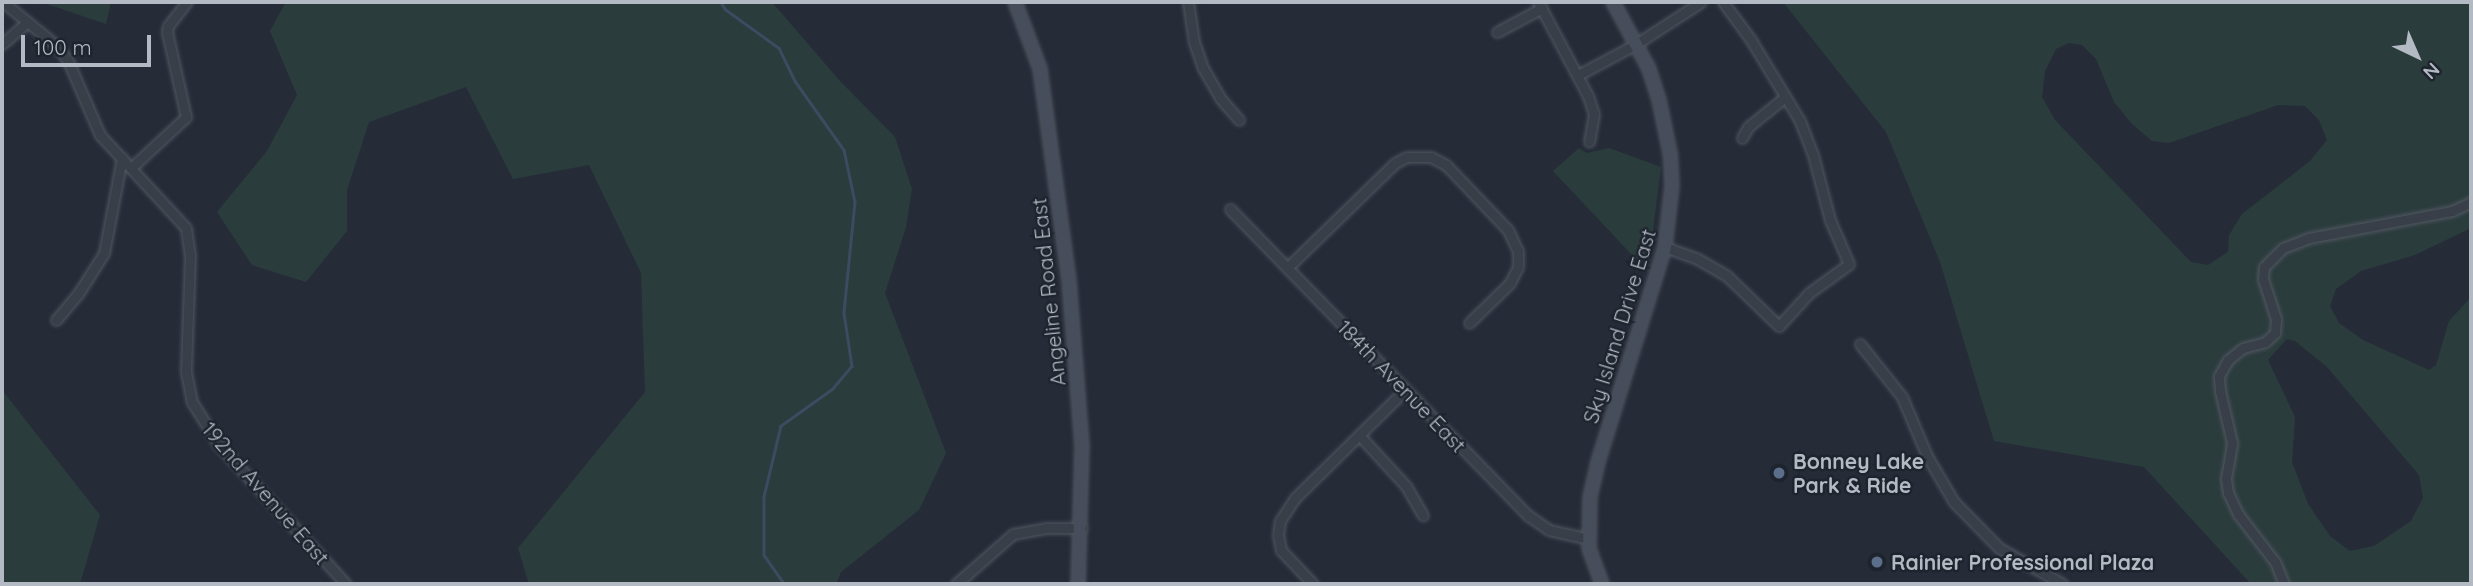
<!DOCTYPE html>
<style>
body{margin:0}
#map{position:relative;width:2473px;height:586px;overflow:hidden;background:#252c38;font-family:Quicksand,sans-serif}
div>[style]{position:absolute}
.green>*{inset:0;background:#2b3c3d}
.stream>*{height:2.5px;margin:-1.25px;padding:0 1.25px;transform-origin:1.25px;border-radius:1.25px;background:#3d4a5f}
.roads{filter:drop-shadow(0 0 2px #515761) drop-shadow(0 0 2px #515761)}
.street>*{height:9px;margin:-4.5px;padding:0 4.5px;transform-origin:4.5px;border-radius:4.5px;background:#393f49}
.secondary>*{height:12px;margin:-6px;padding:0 6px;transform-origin:6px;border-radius:6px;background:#474e5b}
.dots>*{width:19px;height:19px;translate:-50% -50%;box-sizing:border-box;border:4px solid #1e242e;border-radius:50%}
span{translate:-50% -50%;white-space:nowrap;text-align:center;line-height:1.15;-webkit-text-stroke:5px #1e242e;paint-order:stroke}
.street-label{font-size:21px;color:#b4bac4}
.poi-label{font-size:21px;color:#b4bac4;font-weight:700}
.left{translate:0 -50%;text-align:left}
.frame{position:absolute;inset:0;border:4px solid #b4bac4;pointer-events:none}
.north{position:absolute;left:2382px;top:21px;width:70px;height:70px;-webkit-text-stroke:5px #1e242e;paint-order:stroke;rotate:136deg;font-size:19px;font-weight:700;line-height:28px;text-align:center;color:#b4bac4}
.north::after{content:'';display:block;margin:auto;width:24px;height:32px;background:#b4bac4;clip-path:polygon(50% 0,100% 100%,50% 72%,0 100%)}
.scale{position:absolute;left:21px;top:35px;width:130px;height:32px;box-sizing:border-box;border:4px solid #b4bac4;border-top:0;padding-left:9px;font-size:21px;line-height:24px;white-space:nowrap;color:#b4bac4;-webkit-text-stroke:5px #1e242e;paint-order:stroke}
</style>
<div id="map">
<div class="green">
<i style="clip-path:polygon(41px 2px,111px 2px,106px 24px)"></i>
<i style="clip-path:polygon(286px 2px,772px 2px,839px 80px,895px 137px,912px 189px,906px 227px,885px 293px,946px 453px,919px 510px,841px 572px,836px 584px,529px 584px,518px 548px,645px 392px,641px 273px,589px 165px,513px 179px,466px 87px,369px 122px,347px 190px,347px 231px,306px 282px,252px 265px,217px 212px,267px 151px,297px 95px,270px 31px)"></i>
<i style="clip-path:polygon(evenodd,1783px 2px,2471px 2px,2471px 228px,2415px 255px,2361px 271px,2336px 289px,2330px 306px,2339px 323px,2363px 340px,2429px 370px,2436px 365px,2449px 321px,2471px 297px,2471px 584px,2251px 584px,2144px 467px,1994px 441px,1940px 262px,1886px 132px,1783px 2px,2069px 43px,2082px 45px,2096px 59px,2114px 102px,2132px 124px,2152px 141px,2169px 143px,2278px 105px,2305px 106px,2319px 120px,2327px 140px,2310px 161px,2242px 214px,2229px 235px,2228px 252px,2208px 265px,2191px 262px,2055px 120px,2042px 97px,2045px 71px,2056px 49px,2069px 43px,1783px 2px,2287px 339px,2295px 341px,2327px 367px,2419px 475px,2423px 498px,2411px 521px,2374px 546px,2350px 551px,2330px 536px,2308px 504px,2292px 462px,2295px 417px,2268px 360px,2287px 339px)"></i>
<i style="clip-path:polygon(1579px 148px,1587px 153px,1609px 148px,1661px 167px,1648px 272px,1553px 171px)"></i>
<i style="clip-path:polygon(2px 390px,100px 515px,80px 584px,2px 584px)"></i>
</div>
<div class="stream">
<i style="left:721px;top:2px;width:8px;rotate:60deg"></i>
<i style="left:725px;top:9px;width:67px;rotate:35.8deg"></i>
<i style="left:779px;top:48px;width:37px;rotate:64deg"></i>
<i style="left:795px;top:81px;width:85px;rotate:54.6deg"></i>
<i style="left:844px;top:150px;width:53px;rotate:78.1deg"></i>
<i style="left:855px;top:202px;width:112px;rotate:95.7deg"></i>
<i style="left:844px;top:313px;width:54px;rotate:81.4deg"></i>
<i style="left:852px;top:366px;width:30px;rotate:130deg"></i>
<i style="left:833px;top:389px;width:64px;rotate:144.6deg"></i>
<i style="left:781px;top:426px;width:73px;rotate:103.5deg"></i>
<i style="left:764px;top:497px;width:58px;rotate:90deg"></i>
<i style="left:764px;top:555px;width:35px;rotate:55deg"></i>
</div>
<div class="roads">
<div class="street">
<i style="left:3px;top:2px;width:68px;rotate:39.1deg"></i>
<i style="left:56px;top:45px;width:20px;rotate:53deg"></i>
<i style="left:68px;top:61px;width:81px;rotate:66.6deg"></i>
<i style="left:100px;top:135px;width:127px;rotate:47.2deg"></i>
<i style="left:186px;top:228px;width:27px;rotate:82deg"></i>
<i style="left:190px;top:255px;width:117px;rotate:92deg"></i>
<i style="left:186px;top:372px;width:31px;rotate:79deg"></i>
<i style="left:192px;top:402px;width:51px;rotate:57.9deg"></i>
<i style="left:219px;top:445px;width:188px;rotate:47.6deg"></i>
<i style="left:1188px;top:2px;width:40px;rotate:81.5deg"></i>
<i style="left:1194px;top:42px;width:28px;rotate:71deg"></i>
<i style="left:1203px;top:68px;width:34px;rotate:60deg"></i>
<i style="left:1220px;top:98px;width:29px;rotate:49deg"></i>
<i style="left:1538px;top:2px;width:106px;rotate:62deg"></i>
<i style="left:1588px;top:96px;width:19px;rotate:72deg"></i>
<i style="left:1594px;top:114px;width:28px;rotate:100deg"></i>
<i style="left:1497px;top:32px;width:51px;rotate:-28.1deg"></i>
<i style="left:2px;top:44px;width:32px;rotate:-41deg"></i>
<i style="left:1578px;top:75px;width:66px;rotate:-28.1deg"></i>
<i style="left:1636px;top:44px;width:77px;rotate:-32.9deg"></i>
<i style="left:1742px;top:138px;width:13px;rotate:-61deg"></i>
<i style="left:1748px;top:127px;width:48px;rotate:-39deg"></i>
<i style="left:132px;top:167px;width:74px;rotate:-42.8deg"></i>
<i style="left:186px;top:117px;width:87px;rotate:-102.6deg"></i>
<i style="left:167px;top:32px;width:6px;rotate:-81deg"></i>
<i style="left:168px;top:26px;width:31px;rotate:-52deg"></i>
<i style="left:1230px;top:209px;width:429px;rotate:45.8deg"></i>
<i style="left:1529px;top:516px;width:24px;rotate:35deg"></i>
<i style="left:1549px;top:530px;width:41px;rotate:12.7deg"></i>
<i style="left:1665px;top:247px;width:33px;rotate:20deg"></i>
<i style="left:1696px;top:258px;width:36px;rotate:30deg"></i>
<i style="left:1727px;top:276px;width:72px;rotate:43.9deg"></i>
<i style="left:1779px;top:326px;width:45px;rotate:-47.7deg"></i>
<i style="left:1809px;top:293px;width:49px;rotate:-35.9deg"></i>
<i style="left:1849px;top:264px;width:48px;rotate:-113.4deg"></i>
<i style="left:1830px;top:220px;width:67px;rotate:-104.7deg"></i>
<i style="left:1813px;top:155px;width:36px;rotate:-111deg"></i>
<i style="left:1800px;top:121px;width:95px;rotate:-121.2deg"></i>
<i style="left:1751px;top:40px;width:47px;rotate:-126.4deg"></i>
<i style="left:1287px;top:268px;width:151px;rotate:-44.2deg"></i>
<i style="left:1395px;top:163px;width:13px;rotate:-27deg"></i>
<i style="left:1407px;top:157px;width:24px"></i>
<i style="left:1431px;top:157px;width:17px;rotate:28deg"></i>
<i style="left:1446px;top:165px;width:90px;rotate:46.4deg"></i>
<i style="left:1508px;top:230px;width:23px;rotate:65deg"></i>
<i style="left:1518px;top:251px;width:16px;rotate:90deg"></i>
<i style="left:1518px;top:267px;width:18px;rotate:117deg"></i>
<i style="left:1510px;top:283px;width:57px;rotate:135.7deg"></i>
<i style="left:56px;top:320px;width:34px;rotate:-50deg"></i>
<i style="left:78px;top:294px;width:49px;rotate:-57.6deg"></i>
<i style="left:104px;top:253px;width:97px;rotate:-79.3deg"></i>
<i style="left:1860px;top:344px;width:68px;rotate:51.6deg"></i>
<i style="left:1902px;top:397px;width:64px;rotate:67deg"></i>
<i style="left:1927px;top:456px;width:53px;rotate:59.6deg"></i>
<i style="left:1954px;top:502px;width:64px;rotate:45.6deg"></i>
<i style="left:1999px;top:548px;width:73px;rotate:29.4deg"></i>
<i style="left:1359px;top:435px;width:69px;rotate:47.3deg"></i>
<i style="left:1406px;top:486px;width:34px;rotate:60deg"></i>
<i style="left:956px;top:584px;width:76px;rotate:-41.3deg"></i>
<i style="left:1013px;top:534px;width:35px;rotate:-10deg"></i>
<i style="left:1047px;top:528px;width:35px"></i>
<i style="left:1313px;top:584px;width:47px;rotate:-133.3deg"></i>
<i style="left:1281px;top:550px;width:15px;rotate:-101deg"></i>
<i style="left:1278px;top:535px;width:14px;rotate:-82deg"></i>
<i style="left:1280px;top:521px;width:27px;rotate:-57deg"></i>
<i style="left:1295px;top:498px;width:154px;rotate:-44.5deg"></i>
<i style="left:2284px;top:584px;width:24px;rotate:-112deg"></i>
<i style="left:2275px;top:562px;width:61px;rotate:-127.6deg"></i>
<i style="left:2238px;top:514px;width:23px;rotate:-115deg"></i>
<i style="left:2228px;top:493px;width:15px;rotate:-98deg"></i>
<i style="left:2226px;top:478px;width:36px;rotate:-80deg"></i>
<i style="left:2232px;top:443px;width:53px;rotate:-103deg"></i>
<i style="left:2220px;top:391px;width:15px;rotate:-94deg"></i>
<i style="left:2219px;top:376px;width:18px;rotate:-61deg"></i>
<i style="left:2228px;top:360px;width:19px;rotate:-39deg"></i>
<i style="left:2243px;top:348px;width:23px;rotate:-15deg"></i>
<i style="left:2265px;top:342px;width:13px;rotate:-42deg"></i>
<i style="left:2275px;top:333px;width:14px;rotate:-86deg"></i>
<i style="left:2276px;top:319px;width:42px;rotate:-108deg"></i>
<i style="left:2263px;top:279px;width:12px;rotate:-85deg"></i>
<i style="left:2264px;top:267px;width:27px;rotate:-45deg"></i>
<i style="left:2283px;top:248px;width:28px;rotate:-21deg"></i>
<i style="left:2309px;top:238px;width:146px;rotate:-10.7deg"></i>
<i style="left:2452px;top:211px;width:21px;rotate:-25deg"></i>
</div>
<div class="secondary">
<i style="left:1015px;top:2px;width:72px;rotate:69.5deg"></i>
<i style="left:1040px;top:69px;width:214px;rotate:82.2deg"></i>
<i style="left:1069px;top:281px;width:165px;rotate:85.5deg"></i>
<i style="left:1082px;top:445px;width:139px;rotate:91.6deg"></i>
<i style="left:1602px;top:584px;width:37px;rotate:-110deg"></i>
<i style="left:1589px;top:549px;width:52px;rotate:-88.9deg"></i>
<i style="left:1590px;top:497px;width:36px;rotate:-77deg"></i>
<i style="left:1598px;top:462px;width:225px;rotate:-72.7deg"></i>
<i style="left:1665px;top:247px;width:61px;rotate:-83.5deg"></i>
<i style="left:1672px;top:186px;width:33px;rotate:-93deg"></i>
<i style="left:1670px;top:153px;width:54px;rotate:-101.7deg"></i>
<i style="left:1659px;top:100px;width:35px;rotate:-108deg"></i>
<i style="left:1648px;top:67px;width:74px;rotate:-118.3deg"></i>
</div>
</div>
<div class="dots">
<i style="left:1779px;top:473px;background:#5c6f8a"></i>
<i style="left:1877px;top:562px;background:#5c6f8a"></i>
</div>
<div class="street-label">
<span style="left:1048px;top:292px;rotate:-96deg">Angeline Road East</span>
<span style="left:1619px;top:326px;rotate:-73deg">Sky Island Drive East</span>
<span style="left:1402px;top:386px;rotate:46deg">184th Avenue East</span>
<span style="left:266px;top:493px;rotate:49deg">192nd Avenue East</span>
</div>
<div class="poi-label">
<span class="left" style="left:1793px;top:473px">Bonney Lake<br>Park &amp; Ride</span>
<span class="left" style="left:1891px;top:562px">Rainier Professional Plaza</span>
</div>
<div class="frame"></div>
<div class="north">N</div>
<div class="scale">100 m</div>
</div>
